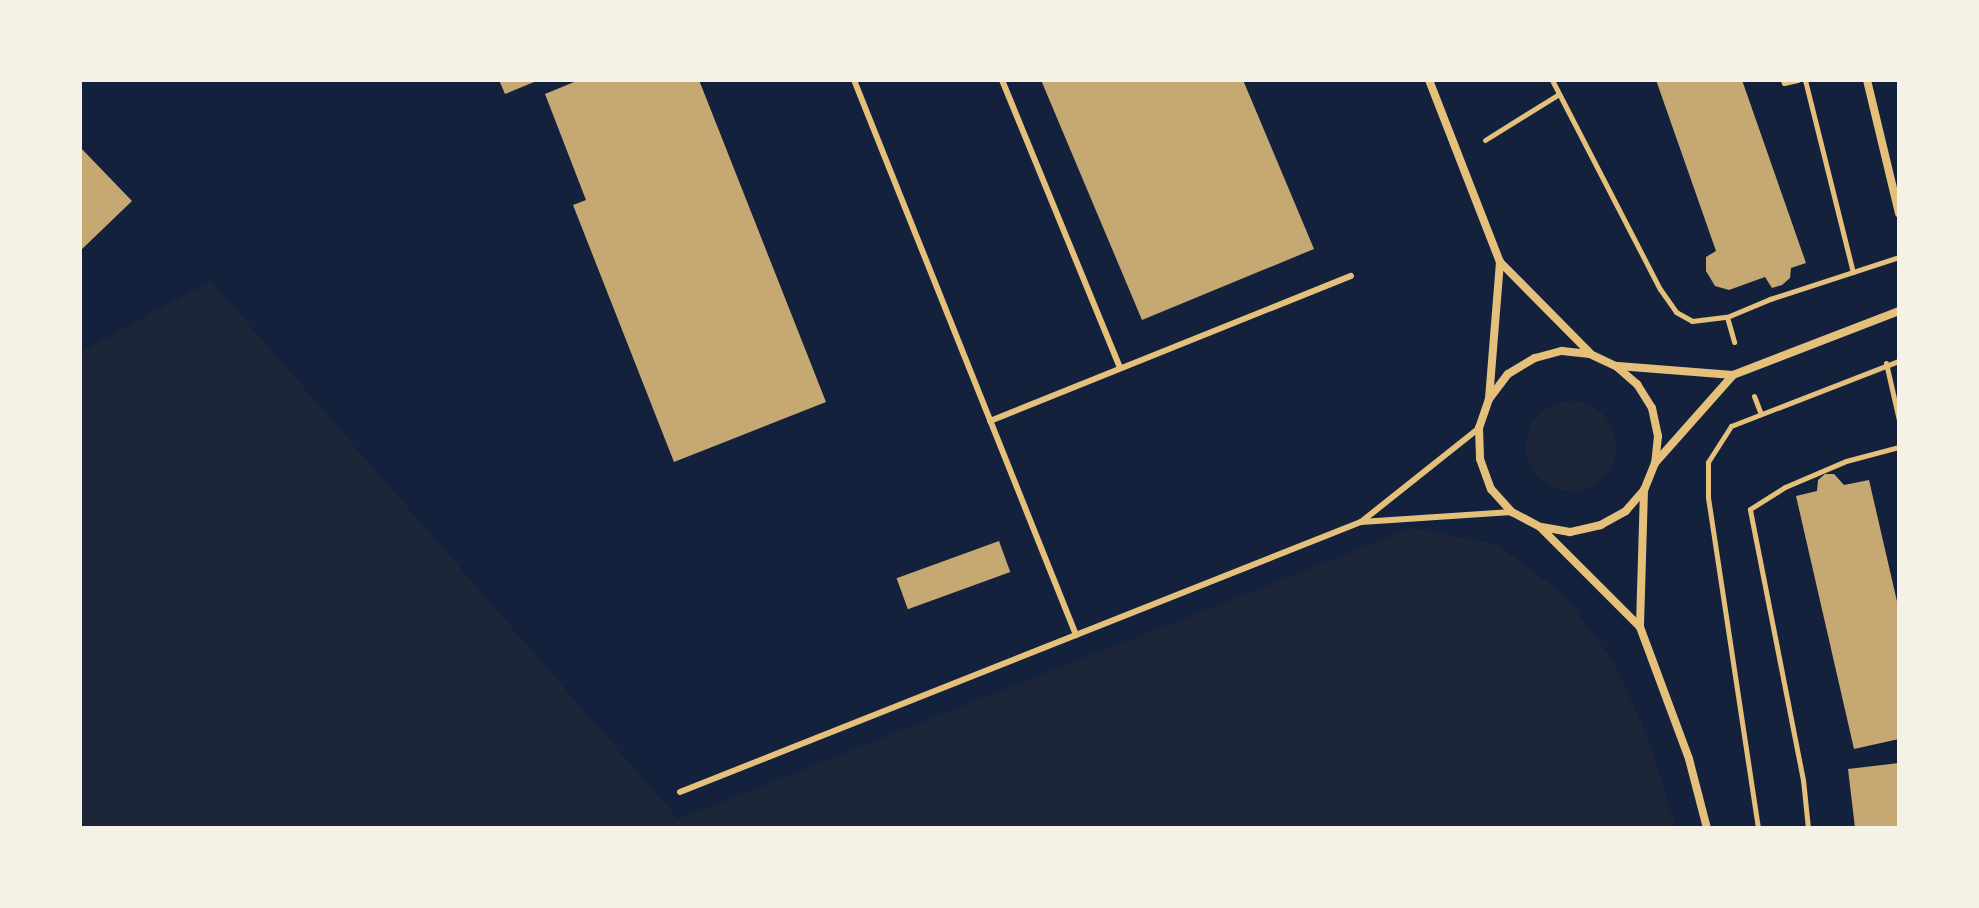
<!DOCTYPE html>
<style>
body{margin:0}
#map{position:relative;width:1979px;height:908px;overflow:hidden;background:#14213d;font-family:"Fira Sans",sans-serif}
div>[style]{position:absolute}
.green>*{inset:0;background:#1d2539}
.round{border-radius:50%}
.building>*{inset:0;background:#c6a872;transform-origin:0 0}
.path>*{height:5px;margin:-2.5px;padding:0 2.5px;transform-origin:2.5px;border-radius:2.5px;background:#e5c07b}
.service>*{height:6px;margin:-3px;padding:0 3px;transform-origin:3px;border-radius:3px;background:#e5c07b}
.minor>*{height:8px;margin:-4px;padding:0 4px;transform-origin:4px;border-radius:4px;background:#e5c07b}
span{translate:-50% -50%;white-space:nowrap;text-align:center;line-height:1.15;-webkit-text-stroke:6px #f6f1e7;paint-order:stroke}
.frame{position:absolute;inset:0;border:82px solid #f6f1e7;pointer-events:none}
</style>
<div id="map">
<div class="green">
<i style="clip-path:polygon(211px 281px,678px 819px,1412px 528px,1498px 545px,1564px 595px,1614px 662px,1649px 740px,1676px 828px,80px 828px,80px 352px)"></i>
<i class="round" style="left:1526px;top:401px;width:90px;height:90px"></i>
</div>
<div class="building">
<i style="clip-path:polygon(499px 80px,539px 80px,505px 94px)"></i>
<i style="clip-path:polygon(579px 80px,699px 80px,826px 402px,674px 462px,573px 205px,586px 200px,545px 94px)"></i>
<i style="clip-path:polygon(1041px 80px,1243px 80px,1314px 249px,1142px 320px)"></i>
<i style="clip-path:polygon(1656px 80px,1742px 80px,1806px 263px,1791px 268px,1790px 278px,1782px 285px,1772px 288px,1765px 277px,1729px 290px,1715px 286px,1706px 271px,1706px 257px,1716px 251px)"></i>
<i style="clip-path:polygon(80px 147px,132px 201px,80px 251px)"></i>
<i style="clip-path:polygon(1825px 474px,1834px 474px,1844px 485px,1869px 480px,1899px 610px,1899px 739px,1854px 749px,1796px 496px,1817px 491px,1818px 480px)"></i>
<i style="left:999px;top:541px;width:33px;height:109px;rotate:70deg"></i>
<i style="clip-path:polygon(1899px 763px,1899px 828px,1855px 828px,1848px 769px)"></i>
</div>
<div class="path">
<i style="left:1552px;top:80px;width:235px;rotate:62.7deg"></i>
<i style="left:1660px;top:289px;width:28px;rotate:55deg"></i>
<i style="left:1676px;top:312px;width:18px;rotate:29deg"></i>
<i style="left:1692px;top:321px;width:35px;rotate:-7deg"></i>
<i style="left:1727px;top:317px;width:47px;rotate:-22.7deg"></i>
<i style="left:1770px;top:299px;width:136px;rotate:-18deg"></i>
<i style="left:1783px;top:80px;width:3px;rotate:72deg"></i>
<i style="left:1784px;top:83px;width:14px;rotate:-12deg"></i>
<i style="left:1805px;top:80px;width:198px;rotate:76deg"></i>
<i style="left:1485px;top:140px;width:87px;rotate:-31.9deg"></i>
<i style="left:1727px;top:317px;width:26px;rotate:74deg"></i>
<i style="left:1886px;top:363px;width:58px;rotate:77.2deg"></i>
<i style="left:1754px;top:396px;width:19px;rotate:69deg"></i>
<i style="left:1758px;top:828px;width:335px;rotate:-98.6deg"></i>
<i style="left:1708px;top:497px;width:35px;rotate:-90deg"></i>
<i style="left:1708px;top:462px;width:43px;rotate:-57.4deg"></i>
<i style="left:1731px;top:426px;width:180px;rotate:-21.2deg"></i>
<i style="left:1808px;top:828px;width:48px;rotate:-95.9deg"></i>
<i style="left:1803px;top:780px;width:276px;rotate:-101.1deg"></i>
<i style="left:1750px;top:509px;width:41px;rotate:-32.2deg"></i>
<i style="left:1785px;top:487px;width:66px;rotate:-23.1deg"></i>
<i style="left:1846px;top:461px;width:55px;rotate:-14.8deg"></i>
</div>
<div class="service">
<i style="left:854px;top:80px;width:598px;rotate:68.2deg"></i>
<i style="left:1002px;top:80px;width:311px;rotate:67.7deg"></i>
<i style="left:990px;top:421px;width:389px;rotate:-21.9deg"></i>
<i style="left:1361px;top:522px;width:151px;rotate:-3.8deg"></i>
<i style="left:680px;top:792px;width:733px;rotate:-21.63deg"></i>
<i style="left:1361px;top:522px;width:151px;rotate:-38.5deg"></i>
</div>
<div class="minor">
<i style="left:1429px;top:80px;width:195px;rotate:68.7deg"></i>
<i style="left:1500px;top:262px;width:128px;rotate:45.3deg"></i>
<i style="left:1867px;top:80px;width:137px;rotate:76.5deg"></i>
<i style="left:1500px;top:262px;width:137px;rotate:94.6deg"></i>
<i style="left:1489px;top:399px;width:31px;rotate:109deg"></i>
<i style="left:1479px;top:428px;width:31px;rotate:88deg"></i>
<i style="left:1480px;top:459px;width:32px;rotate:70deg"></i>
<i style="left:1491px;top:489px;width:31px;rotate:48deg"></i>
<i style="left:1512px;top:512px;width:32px;rotate:28deg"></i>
<i style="left:1540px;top:527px;width:141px;rotate:45deg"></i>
<i style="left:1618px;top:366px;width:115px;rotate:4.5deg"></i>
<i style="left:1489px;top:399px;width:31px;rotate:-53deg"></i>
<i style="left:1508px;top:374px;width:31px;rotate:-31deg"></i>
<i style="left:1535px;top:358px;width:28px;rotate:-15deg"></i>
<i style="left:1562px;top:351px;width:28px;rotate:6deg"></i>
<i style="left:1590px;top:354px;width:29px;rotate:25deg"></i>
<i style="left:1616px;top:366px;width:28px;rotate:41deg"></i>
<i style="left:1637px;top:384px;width:28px;rotate:58deg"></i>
<i style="left:1652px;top:408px;width:29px;rotate:78deg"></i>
<i style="left:1658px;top:436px;width:27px;rotate:96deg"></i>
<i style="left:1655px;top:463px;width:29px;rotate:112deg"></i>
<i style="left:1644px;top:490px;width:28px;rotate:131deg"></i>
<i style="left:1626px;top:511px;width:29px;rotate:151deg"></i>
<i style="left:1601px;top:525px;width:32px;rotate:167deg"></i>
<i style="left:1570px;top:532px;width:29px;rotate:-170deg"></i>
<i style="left:1655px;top:463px;width:118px;rotate:-48.4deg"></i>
<i style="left:1733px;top:375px;width:178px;rotate:-21.1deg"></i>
<i style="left:1644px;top:490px;width:137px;rotate:91.7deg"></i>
<i style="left:1640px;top:627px;width:141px;rotate:69.6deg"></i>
<i style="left:1689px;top:759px;width:71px;rotate:75.4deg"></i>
</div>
<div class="frame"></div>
</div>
